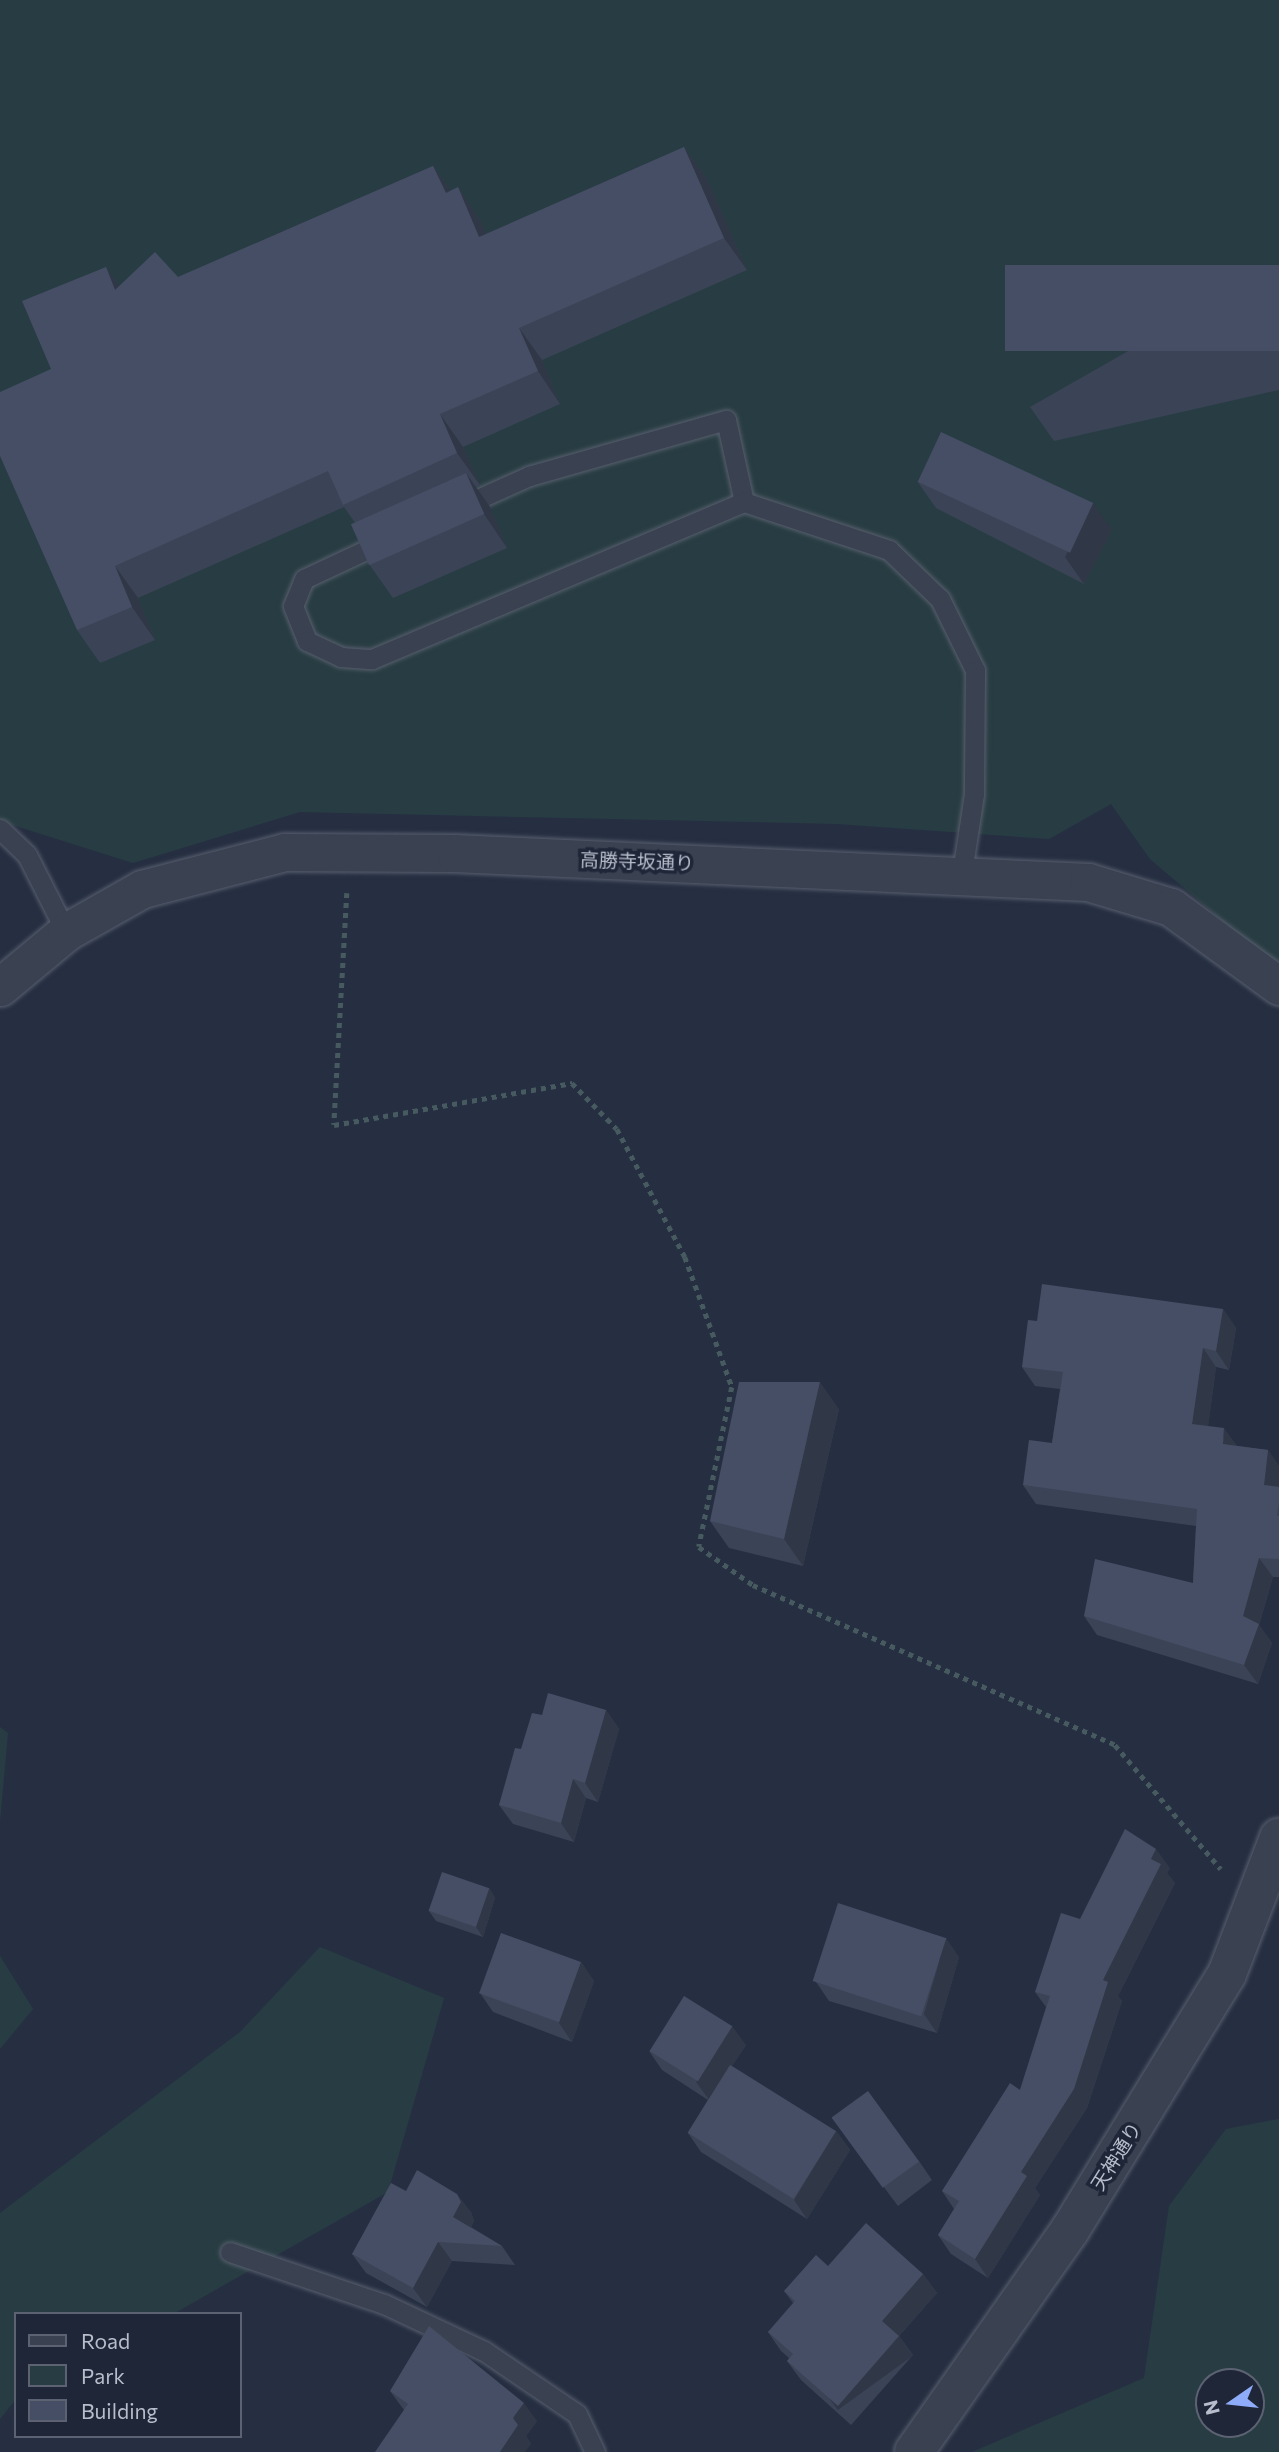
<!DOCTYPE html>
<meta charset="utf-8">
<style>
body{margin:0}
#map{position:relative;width:1279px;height:2452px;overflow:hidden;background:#262f42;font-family:Commissioner,"Noto Sans JP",sans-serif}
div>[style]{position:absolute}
.green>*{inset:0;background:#283d43}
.path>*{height:4.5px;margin-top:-2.25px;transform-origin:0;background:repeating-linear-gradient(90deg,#465a5f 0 5px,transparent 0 10px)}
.roads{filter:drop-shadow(0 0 2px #585f6e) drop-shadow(0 0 2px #585f6e)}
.service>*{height:19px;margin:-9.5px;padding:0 9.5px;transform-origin:9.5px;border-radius:9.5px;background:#3a4151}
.minor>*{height:37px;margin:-18.5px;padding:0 18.5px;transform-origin:18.5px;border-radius:18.5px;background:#3a4151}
.tertiary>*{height:38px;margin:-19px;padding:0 19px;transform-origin:19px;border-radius:19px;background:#3a4151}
.wall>*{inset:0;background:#3b4356}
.shaded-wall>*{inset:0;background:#303746;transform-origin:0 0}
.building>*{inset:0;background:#454e64;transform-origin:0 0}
span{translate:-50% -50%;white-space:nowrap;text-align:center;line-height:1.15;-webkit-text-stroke:7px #1f2637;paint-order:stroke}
.street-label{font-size:19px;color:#b7bdcb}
.legend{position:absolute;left:14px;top:2312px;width:228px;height:126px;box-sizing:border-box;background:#1f2637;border:2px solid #5c6272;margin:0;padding:9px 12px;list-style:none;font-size:21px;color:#b7bdcb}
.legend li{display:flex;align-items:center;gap:14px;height:35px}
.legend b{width:35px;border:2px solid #5c6272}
.north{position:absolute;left:1195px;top:2368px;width:70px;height:70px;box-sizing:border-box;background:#1f2637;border:2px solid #5c6272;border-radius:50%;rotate:256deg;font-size:19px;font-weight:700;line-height:28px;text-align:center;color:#b7bdcb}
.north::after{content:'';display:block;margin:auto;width:24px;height:32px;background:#8eacf9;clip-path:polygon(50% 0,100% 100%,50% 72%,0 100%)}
</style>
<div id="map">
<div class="green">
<i style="clip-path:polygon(0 0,1279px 0,1279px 969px,1150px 859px,1111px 804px,1049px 839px,837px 824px,300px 812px,133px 863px,0 821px)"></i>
<i style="clip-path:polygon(0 1727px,8px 1733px,0 1821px)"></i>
<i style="clip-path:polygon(320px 1947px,444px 1998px,388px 2192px,173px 2314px,16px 2314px,16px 2399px,0 2419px,0 2213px,240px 2032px)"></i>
<i style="clip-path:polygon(0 1956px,33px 2009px,0 2049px)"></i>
<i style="clip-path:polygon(evenodd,1279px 2119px,1279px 2452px,972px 2452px,1144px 2378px,1169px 2206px,1226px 2129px,1279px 2119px,1209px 2382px,1251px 2382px,1251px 2424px,1209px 2424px,1209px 2382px)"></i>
</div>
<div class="path">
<i style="left:347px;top:893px;width:232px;rotate:93.2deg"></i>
<i style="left:334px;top:1125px;width:242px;rotate:-10deg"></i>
<i style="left:572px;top:1083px;width:64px;rotate:45.6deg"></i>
<i style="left:617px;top:1129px;width:145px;rotate:62deg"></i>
<i style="left:685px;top:1257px;width:138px;rotate:70.1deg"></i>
<i style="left:732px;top:1387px;width:163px;rotate:101.7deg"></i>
<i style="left:699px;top:1547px;width:66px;rotate:35.1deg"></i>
<i style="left:753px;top:1585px;width:396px;rotate:23.8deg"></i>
<i style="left:1115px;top:1745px;width:163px;rotate:49.5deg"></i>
</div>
<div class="roads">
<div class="service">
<i style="left:460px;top:507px;width:76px;rotate:-24.2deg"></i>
<i style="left:529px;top:476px;width:205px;rotate:-15.9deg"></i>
<i style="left:726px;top:420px;width:84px;rotate:77.6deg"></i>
<i style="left:744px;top:502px;width:153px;rotate:18.3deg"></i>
<i style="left:889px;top:550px;width:71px;rotate:43.9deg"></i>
<i style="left:940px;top:599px;width:79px;rotate:63.8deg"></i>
<i style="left:975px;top:670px;width:124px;rotate:90.5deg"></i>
<i style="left:974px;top:794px;width:79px;rotate:98.7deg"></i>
<i style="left:385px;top:541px;width:89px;rotate:154.9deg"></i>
<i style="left:304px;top:579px;width:29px;rotate:112deg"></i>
<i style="left:293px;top:606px;width:38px;rotate:68deg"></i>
<i style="left:307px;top:641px;width:38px;rotate:25deg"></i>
<i style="left:341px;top:657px;width:31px;rotate:4deg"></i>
<i style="left:372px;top:659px;width:404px;rotate:-22.9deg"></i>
<i style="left:0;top:829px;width:37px;rotate:44deg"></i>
<i style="left:27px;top:855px;width:86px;rotate:63.1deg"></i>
<i style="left:230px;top:2252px;width:163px;rotate:18.7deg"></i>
<i style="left:384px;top:2304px;width:110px;rotate:25.2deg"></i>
<i style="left:484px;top:2351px;width:112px;rotate:34.1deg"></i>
<i style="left:577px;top:2414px;width:42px;rotate:64.7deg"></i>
</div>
<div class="minor">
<i style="left:0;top:987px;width:86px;rotate:-39.8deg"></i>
<i style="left:66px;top:932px;width:87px;rotate:-29.5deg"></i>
<i style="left:142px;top:889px;width:148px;rotate:-14.5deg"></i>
<i style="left:285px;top:852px;width:169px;rotate:0.3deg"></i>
<i style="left:454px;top:853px;width:635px;rotate:2.62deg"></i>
<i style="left:1088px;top:882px;width:87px;rotate:16.8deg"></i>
<i style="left:1171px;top:907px;width:134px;rotate:36.2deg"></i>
</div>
<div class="tertiary">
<i style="left:914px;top:2452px;width:271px;rotate:-54.9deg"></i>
<i style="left:1070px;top:2230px;width:300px;rotate:-58.5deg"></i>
<i style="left:1227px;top:1974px;width:146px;rotate:-69.1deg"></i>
</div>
</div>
<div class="wall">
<i style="clip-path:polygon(684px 147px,707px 179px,747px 270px,542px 360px,560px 404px,463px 447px,480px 485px,475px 487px,490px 507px,507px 548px,393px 598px,369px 564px,356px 524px,344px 507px,138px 598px,155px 640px,100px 663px,77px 630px,51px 369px,106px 267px,119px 286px,178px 277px,433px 166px,451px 191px,458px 187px,480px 220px,486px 234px)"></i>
<i style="clip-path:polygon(1279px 265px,1279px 390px,1054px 441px,1030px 407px)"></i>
<i style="clip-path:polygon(917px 481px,1112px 530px,1084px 584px,936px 508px)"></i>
<i style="clip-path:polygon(1223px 1309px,1236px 1328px,1229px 1370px,1216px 1367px,1208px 1426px,1236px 1446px,1268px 1450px,1279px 1466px,1279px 1577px,1273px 1577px,1259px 1625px,1272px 1643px,1258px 1684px,1097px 1635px,1084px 1616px,1193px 1583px,1196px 1526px,1036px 1504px,1023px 1485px,1052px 1443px,1060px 1389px,1035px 1386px,1022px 1367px,1037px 1321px)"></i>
<i style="clip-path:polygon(839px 1409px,803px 1566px,729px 1548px,710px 1521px)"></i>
<i style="clip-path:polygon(606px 1710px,619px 1729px,598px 1802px,586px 1798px,574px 1842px,513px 1824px,499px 1805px,521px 1749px,542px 1715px)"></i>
<i style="clip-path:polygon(1170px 1868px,1167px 1873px,1175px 1883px,1118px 1996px,1122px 2001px,1087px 2108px,1035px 2188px,1040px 2195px,988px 2278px,951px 2254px,938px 2235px,954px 2209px,942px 2191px,1020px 2090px,1046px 2007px,1035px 1992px)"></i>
<i style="clip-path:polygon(489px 1888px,495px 1898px,483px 1937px,436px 1921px,429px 1911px)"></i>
<i style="clip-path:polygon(959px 1957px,937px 2033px,829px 2001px,816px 1982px)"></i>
<i style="clip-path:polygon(581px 1962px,594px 1981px,572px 2042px,493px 2012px,480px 1993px)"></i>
<i style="clip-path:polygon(746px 2045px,732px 2066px,836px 2131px,850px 2150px,807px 2219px,701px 2152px,688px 2133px,708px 2100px,662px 2070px,649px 2051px)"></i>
<i style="clip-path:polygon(832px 2118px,919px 2161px,932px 2180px,898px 2206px)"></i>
<i style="clip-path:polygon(406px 2191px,471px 2212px,474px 2221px,471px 2227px,502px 2246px,515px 2265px,452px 2261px,427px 2307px,366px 2273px,352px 2254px)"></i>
<i style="clip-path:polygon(828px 2266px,923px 2274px,937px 2293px,899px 2336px,913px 2355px,851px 2425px,801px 2380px,787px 2361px,789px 2358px,781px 2351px,768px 2332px,793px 2303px,784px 2291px)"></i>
<i style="clip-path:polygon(390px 2391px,537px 2421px,526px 2436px,531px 2444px,404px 2410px)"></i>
</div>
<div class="shaded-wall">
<i style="clip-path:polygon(684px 147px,707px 179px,747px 270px,724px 238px)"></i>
<i style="clip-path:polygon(433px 166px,456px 198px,446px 193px)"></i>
<i style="clip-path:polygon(458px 187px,480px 220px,502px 269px,479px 237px)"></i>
<i style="clip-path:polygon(106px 267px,128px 299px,115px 290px)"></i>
<i style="clip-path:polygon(519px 328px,542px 360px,560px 404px,538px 371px)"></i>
<i style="clip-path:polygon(440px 414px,463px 447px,480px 485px,457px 453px)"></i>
<i style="clip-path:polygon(466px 473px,490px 507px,507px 548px,484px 514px)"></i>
<i style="clip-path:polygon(1093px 503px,1112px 530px,1084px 584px,1065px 557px)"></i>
<i style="clip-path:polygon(115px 566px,138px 598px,155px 640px,132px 607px)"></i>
<i style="clip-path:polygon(1223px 1309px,1236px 1328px,1229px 1370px,1216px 1351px)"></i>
<i style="clip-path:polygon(1203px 1348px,1216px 1367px,1206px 1443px,1192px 1424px)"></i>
<i style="clip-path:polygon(820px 1382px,839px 1409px,803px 1566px,784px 1539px)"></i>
<i style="clip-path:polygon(1224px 1428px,1238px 1447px,1223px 1444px)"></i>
<i style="clip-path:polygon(1268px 1450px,1279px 1466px,1279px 1487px,1264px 1485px)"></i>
<i style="clip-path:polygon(1259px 1558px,1273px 1577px,1259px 1625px,1272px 1643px,1258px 1684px,1244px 1665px,1243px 1616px)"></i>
<i style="clip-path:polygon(606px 1710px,619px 1729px,598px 1802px,585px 1783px)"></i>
<i style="clip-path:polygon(573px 1779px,586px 1798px,574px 1842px,561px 1823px)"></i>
<i style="clip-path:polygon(1156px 1849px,1170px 1868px,1167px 1873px,1175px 1883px,1118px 1996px,1122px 2001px,1087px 2108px,1035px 2188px,1040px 2195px,988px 2278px,975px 2259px,1021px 2172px,1103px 1980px,1151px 1859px)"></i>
<i style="clip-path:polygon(489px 1888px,495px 1898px,483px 1937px,476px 1927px)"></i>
<i style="clip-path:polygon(946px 1938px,959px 1957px,937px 2033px,924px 2014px)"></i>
<i style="clip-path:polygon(581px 1962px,594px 1981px,572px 2042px,559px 2023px)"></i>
<i style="clip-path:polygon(732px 2026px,746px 2045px,710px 2101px,696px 2082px)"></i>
<i style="clip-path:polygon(836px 2131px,850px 2150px,807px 2219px,794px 2200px)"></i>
<i style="clip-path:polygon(457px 2194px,471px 2212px,474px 2221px,466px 2236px,453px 2217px)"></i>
<i style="clip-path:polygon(438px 2242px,452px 2261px,427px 2307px,413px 2288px)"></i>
<i style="clip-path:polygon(923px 2274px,937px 2293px,895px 2340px,882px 2321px)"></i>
<i style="left:899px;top:2336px;width:24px;height:93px;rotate:54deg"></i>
<i style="clip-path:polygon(524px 2403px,537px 2421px,526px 2436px,531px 2444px,525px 2452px,500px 2452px,513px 2418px)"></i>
</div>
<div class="building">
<i style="clip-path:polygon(684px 147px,724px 238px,519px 328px,538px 371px,440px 414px,457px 453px,343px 505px,328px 471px,115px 566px,132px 607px,77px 630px,0 456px,0 392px,51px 369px,22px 301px,106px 267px,115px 290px,155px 252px,178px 277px,433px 166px,446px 193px,458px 187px,479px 237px)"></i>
<i style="left:1279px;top:265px;width:86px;height:274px;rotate:90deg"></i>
<i style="left:941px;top:432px;width:168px;height:55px;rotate:25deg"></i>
<i style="left:466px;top:473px;width:45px;height:126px;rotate:66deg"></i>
<i style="clip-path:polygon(1042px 1284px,1223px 1309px,1216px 1351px,1203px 1348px,1192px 1424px,1224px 1428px,1223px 1444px,1268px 1450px,1264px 1485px,1279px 1487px,1279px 1502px,1277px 1516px,1279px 1516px,1279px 1559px,1259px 1558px,1243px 1616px,1259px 1624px,1244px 1665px,1084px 1616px,1095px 1559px,1193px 1583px,1197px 1509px,1023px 1485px,1029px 1440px,1052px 1443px,1063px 1372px,1022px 1367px,1028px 1320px,1037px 1321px)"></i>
<i style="clip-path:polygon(739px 1382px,820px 1382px,784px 1539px,710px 1521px)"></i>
<i style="clip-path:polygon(548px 1693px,606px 1710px,585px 1783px,573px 1779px,561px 1823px,499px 1805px,515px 1748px,521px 1749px,532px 1713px,542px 1715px)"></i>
<i style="clip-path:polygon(1125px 1829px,1156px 1849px,1151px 1859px,1161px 1864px,1103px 1980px,1108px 1982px,1074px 2089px,1021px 2172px,1027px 2176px,975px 2259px,938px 2235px,959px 2201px,942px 2191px,1010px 2083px,1020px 2090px,1050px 1996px,1035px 1992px,1061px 1913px,1080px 1919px)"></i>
<i style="left:442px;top:1872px;width:50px;height:41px;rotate:19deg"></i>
<i style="left:838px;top:1903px;width:114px;height:82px;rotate:18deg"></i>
<i style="left:501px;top:1933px;width:85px;height:64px;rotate:20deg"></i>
<i style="left:684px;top:1996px;width:57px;height:65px;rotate:32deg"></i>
<i style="left:730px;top:2065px;width:125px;height:80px;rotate:32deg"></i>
<i style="left:868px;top:2091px;width:87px;height:45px;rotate:54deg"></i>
<i style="clip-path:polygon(417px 2170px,457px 2194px,461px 2202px,453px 2217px,502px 2246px,438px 2242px,413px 2288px,352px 2254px,391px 2183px,406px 2191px)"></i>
<i style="clip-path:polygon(866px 2223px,923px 2274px,882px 2321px,899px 2336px,838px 2406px,787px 2361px,793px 2354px,768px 2332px,795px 2301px,784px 2291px,816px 2255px,828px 2266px)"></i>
<i style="clip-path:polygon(429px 2326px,524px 2403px,513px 2418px,518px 2425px,500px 2452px,375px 2452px,408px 2404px,390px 2391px)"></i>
</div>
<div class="street-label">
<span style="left:637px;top:861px;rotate:2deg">高勝寺坂通り</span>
<span style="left:1116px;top:2156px;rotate:-58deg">天神通り</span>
</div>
<ul class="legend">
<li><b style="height:9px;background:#3a4151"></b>Road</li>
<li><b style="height:19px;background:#283d43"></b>Park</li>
<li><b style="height:19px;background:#454e64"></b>Building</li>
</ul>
<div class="north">N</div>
</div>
